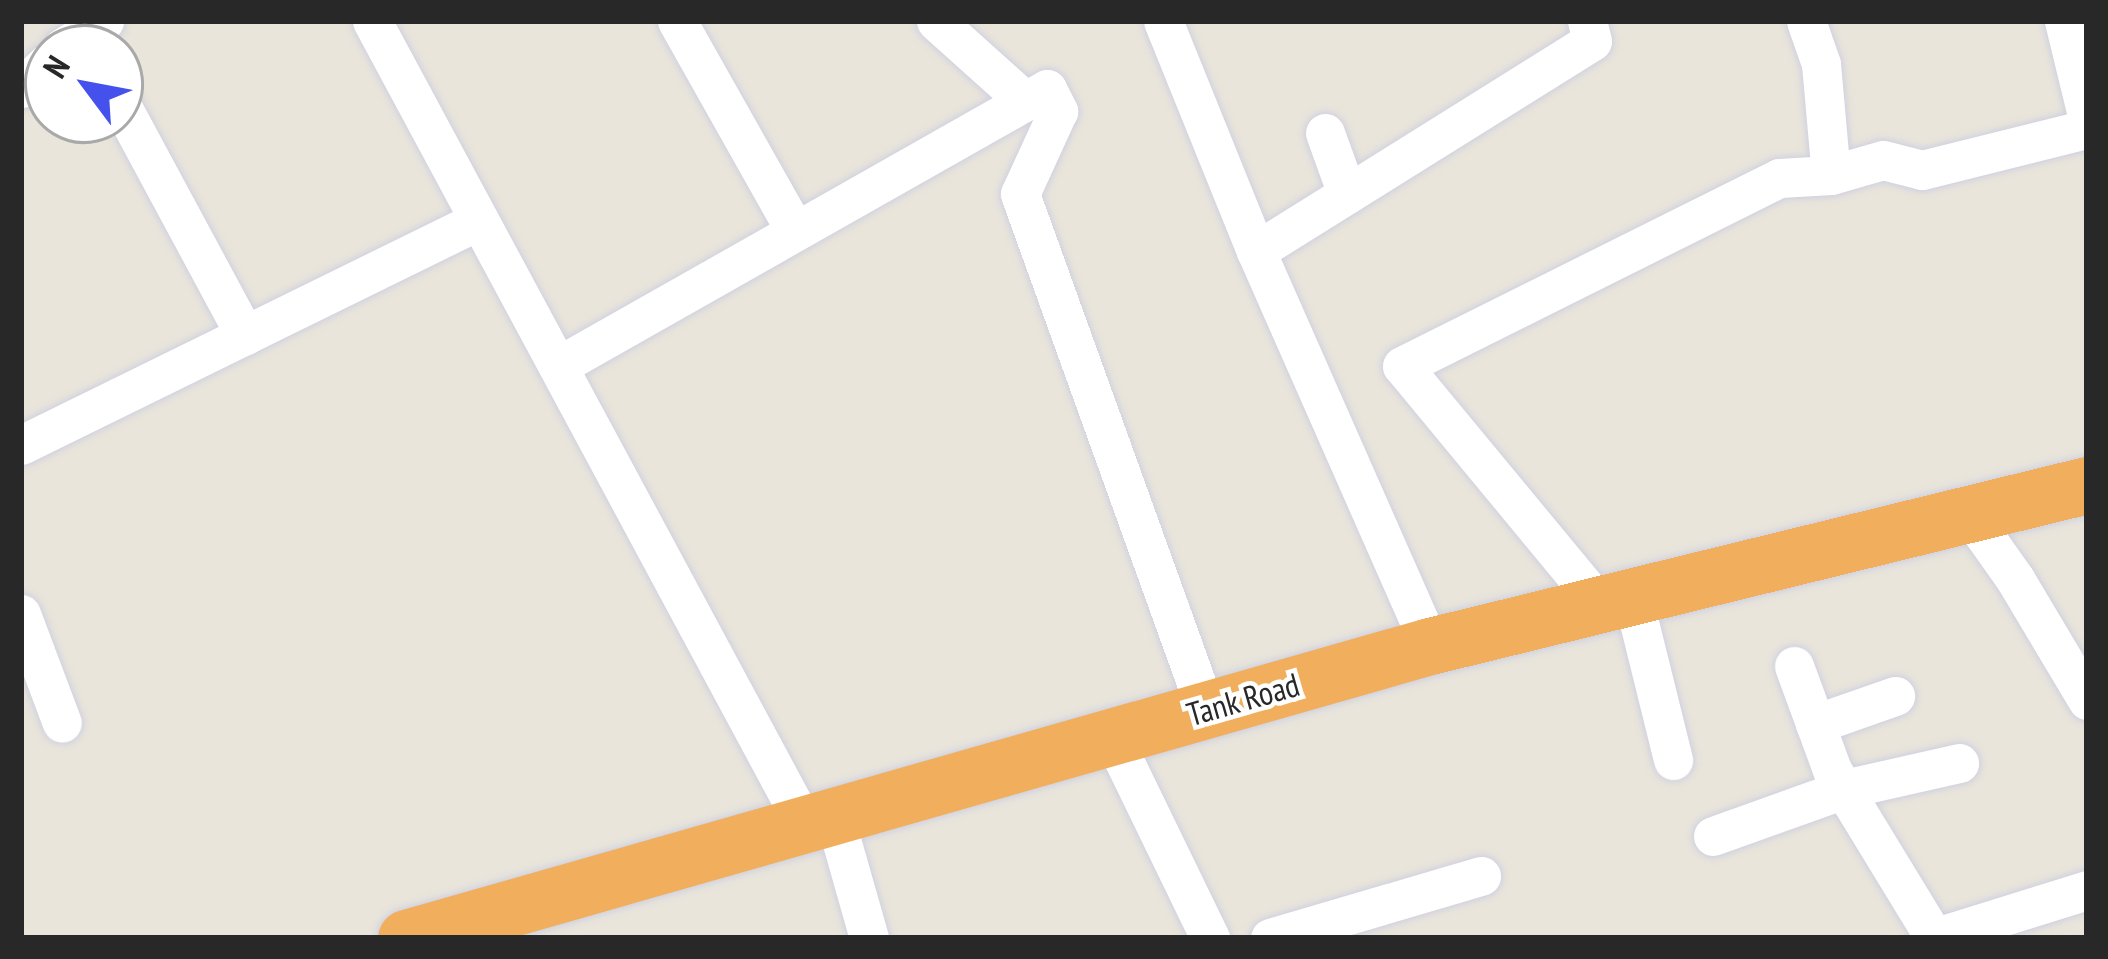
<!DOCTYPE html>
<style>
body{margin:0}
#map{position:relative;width:2108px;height:959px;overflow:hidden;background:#e9e5db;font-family:"PT Sans Narrow",sans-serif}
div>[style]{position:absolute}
.roads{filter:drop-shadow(0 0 3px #d0d1e0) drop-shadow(0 0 3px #d0d1e0)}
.minor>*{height:39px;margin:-19.5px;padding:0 19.5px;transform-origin:19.5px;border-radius:19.5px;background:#fff}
.highway>*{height:57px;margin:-28.5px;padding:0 28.5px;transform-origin:28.5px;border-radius:28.5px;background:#f1af5e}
span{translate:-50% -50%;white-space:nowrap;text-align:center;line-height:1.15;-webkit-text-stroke:9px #fff;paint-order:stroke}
.street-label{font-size:33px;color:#282828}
.frame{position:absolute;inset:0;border:24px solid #282828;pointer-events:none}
.north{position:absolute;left:24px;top:24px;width:120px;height:120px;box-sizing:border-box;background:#fff;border:3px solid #a9a9a9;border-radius:50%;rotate:302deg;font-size:33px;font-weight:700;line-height:48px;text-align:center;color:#282828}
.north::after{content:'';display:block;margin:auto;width:42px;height:54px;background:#4551ec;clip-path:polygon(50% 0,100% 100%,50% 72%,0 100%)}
</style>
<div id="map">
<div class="roads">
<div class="minor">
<i style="left:372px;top:21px;width:912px;rotate:61.72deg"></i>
<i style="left:677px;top:21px;width:240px;rotate:60.6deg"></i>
<i style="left:936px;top:21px;width:117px;rotate:41.9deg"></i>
<i style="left:1163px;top:21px;width:248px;rotate:68deg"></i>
<i style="left:1256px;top:251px;width:432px;rotate:66.2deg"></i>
<i style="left:1806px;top:21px;width:46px;rotate:70.8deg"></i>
<i style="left:1821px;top:64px;width:111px;rotate:84.9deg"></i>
<i style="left:2064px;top:21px;width:97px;rotate:76.3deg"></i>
<i style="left:62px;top:48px;width:50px;rotate:-32.7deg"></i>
<i style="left:21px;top:88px;width:37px;rotate:-44deg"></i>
<i style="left:120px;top:103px;width:264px;rotate:61.7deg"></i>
<i style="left:1325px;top:133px;width:65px;rotate:70.2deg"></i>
<i style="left:1256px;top:251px;width:396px;rotate:-32deg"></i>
<i style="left:1592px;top:41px;width:21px;rotate:-104deg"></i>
<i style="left:558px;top:366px;width:562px;rotate:-29.53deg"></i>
<i style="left:1047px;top:89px;width:25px;rotate:63deg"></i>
<i style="left:1058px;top:111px;width:91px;rotate:114.6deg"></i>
<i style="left:1020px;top:194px;width:548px;rotate:70.18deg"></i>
<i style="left:21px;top:445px;width:510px;rotate:-26.16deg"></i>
<i style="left:1969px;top:514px;width:80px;rotate:54.7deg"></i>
<i style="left:2015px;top:579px;width:141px;rotate:59.2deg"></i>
<i style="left:1633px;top:598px;width:167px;rotate:76.1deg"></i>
<i style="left:1600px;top:605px;width:310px;rotate:-129.6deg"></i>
<i style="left:1402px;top:366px;width:421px;rotate:-26.5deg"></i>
<i style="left:1779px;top:178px;width:52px;rotate:-3.3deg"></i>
<i style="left:1831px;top:175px;width:54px;rotate:-16.1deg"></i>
<i style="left:1883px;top:160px;width:40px;rotate:14.4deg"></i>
<i style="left:1922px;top:170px;width:170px;rotate:-14deg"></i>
<i style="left:21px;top:614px;width:116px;rotate:69.4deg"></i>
<i style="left:1794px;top:666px;width:111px;rotate:69.9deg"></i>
<i style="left:1832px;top:770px;width:196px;rotate:58.6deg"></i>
<i style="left:1815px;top:724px;width:85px;rotate:-19.3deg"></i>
<i style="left:1112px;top:736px;width:225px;rotate:64.1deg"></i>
<i style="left:834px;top:815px;width:128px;rotate:74.1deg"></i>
<i style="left:1713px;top:836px;width:139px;rotate:-19.7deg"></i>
<i style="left:1844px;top:789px;width:118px;rotate:-12.7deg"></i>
<i style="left:1270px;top:938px;width:220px;rotate:-16.4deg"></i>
<i style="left:1933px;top:938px;width:161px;rotate:-17.3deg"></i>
</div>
<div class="highway">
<i style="left:406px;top:938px;width:1065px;rotate:-15.92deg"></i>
<i style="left:1430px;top:646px;width:676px;rotate:-13.77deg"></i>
</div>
</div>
<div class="street-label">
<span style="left:1243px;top:699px;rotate:-16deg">Tank Road</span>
</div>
<div class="frame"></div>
<div class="north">N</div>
</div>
